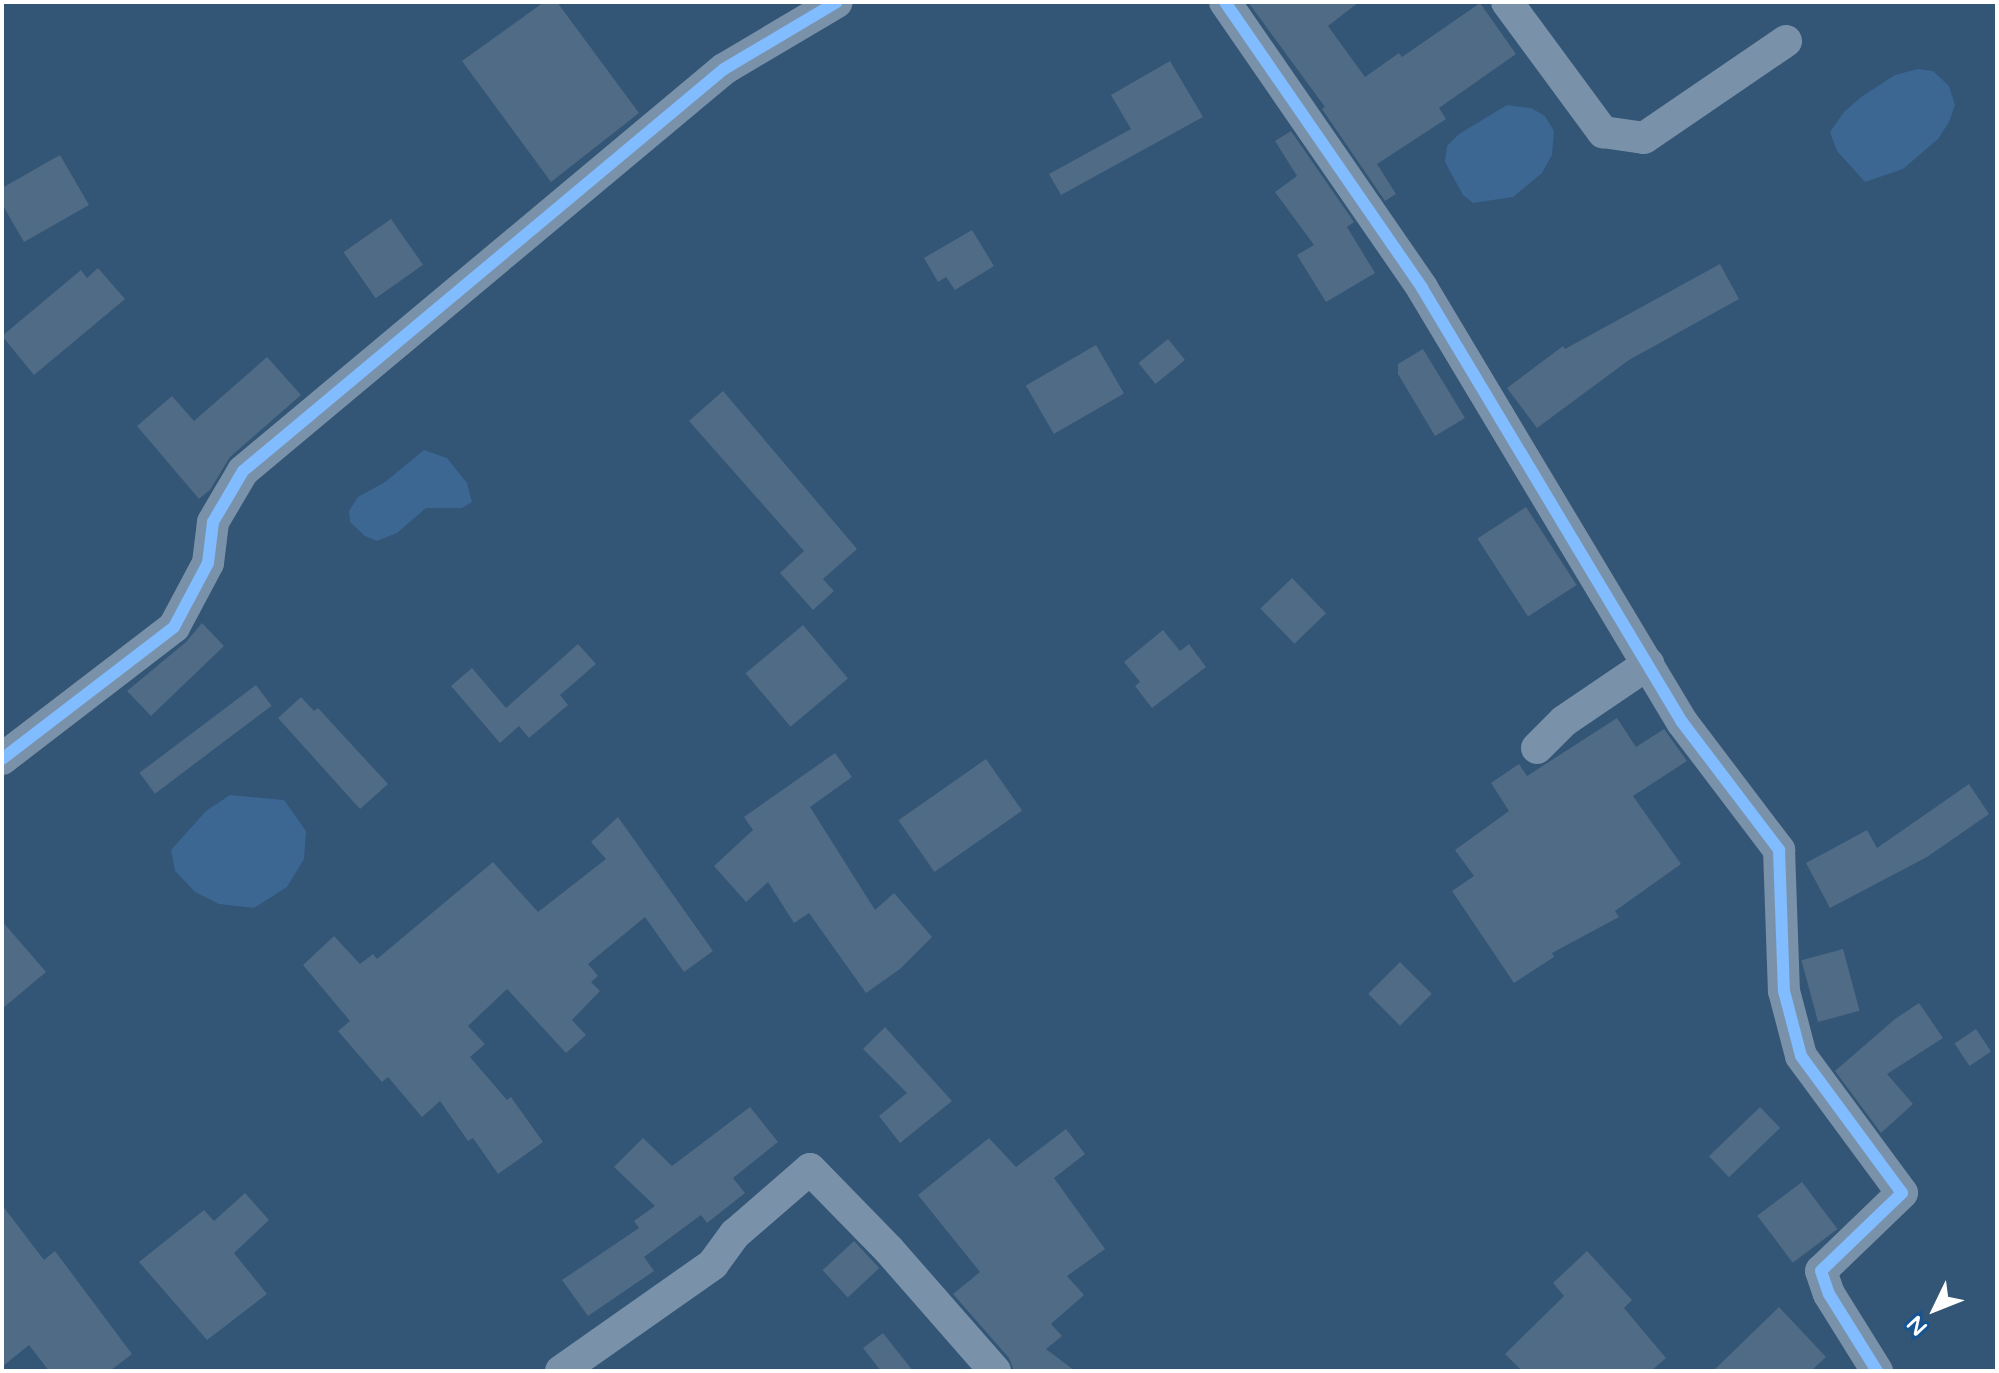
<!DOCTYPE html>
<style>
body{margin:0}
#map{position:relative;width:1999px;height:1373px;overflow:hidden;background:#335576;font-family:"Varela Round",sans-serif}
div>[style]{position:absolute}
.water>*{inset:0;background:#3b6792}
.building>*{inset:0;background:#506b85;transform-origin:0 0}
.street>*{height:32px;margin:-16px;padding:0 16px;transform-origin:16px;border-radius:16px;background:#7a92a9}
.cycleway>*{height:12px;margin:-6px;padding:0 6px;transform-origin:6px;border-radius:6px;background:#80bcff}
span{translate:-50% -50%;white-space:nowrap;text-align:center;line-height:1.15;-webkit-text-stroke:6px #175592;paint-order:stroke}
.frame{position:absolute;inset:0;border:4px solid #fff;pointer-events:none}
.north{position:absolute;left:1895px;top:1269px;width:80px;height:80px;-webkit-text-stroke:6px #175592;paint-order:stroke;rotate:227deg;font-size:22px;font-weight:700;line-height:32px;text-align:center;color:#fff}
.north::after{content:'';display:block;margin:auto;width:28px;height:36px;background:#fff;clip-path:polygon(50% 0,100% 100%,50% 72%,0 100%)}
</style>
<div id="map">
<div class="water">
<i style="clip-path:polygon(1918px 69px,1933px 71px,1949px 86px,1955px 105px,1949px 122px,1938px 139px,1903px 169px,1865px 182px,1837px 151px,1830px 132px,1844px 112px,1861px 97px,1895px 75px)"></i>
<i style="clip-path:polygon(1507px 105px,1531px 108px,1545px 116px,1554px 131px,1552px 155px,1542px 173px,1513px 197px,1473px 203px,1463px 195px,1445px 162px,1447px 146px,1459px 134px)"></i>
<i style="clip-path:polygon(424px 450px,447px 458px,467px 483px,472px 502px,462px 508px,426px 508px,397px 533px,377px 541px,365px 536px,350px 522px,349px 511px,358px 497px,385px 482px)"></i>
<i style="clip-path:polygon(230px 795px,284px 800px,306px 831px,304px 859px,287px 887px,254px 908px,219px 904px,195px 892px,175px 871px,171px 850px,206px 811px)"></i>
</div>
<div class="building">
<i style="clip-path:polygon(544px 2px,557px 2px,639px 113px,551px 182px,462px 61px)"></i>
<i style="clip-path:polygon(1248px 2px,1359px 2px,1328px 26px,1365px 77px,1399px 53px,1402px 57px,1480px 3px,1516px 54px,1439px 108px,1446px 119px,1377px 164px,1396px 194px,1385px 201px,1322px 109px,1325px 107px)"></i>
<i style="clip-path:polygon(1170px 61px,1203px 117px,1061px 195px,1049px 174px,1131px 129px,1111px 95px)"></i>
<i style="clip-path:polygon(1291px 131px,1354px 222px,1347px 227px,1375px 273px,1326px 302px,1297px 255px,1314px 245px,1275px 192px,1297px 176px,1275px 141px)"></i>
<i style="clip-path:polygon(60px 155px,89px 205px,24px 242px,2px 204px,2px 188px)"></i>
<i style="left:391px;top:219px;width:56px;height:58px;rotate:55deg"></i>
<i style="clip-path:polygon(972px 230px,994px 266px,955px 290px,946px 277px,938px 282px,924px 258px)"></i>
<i style="clip-path:polygon(1720px 264px,1739px 299px,1629px 360px,1537px 428px,1507px 388px,1563px 346px,1565px 349px)"></i>
<i style="clip-path:polygon(98px 268px,125px 299px,34px 375px,2px 336px,81px 270px,87px 278px)"></i>
<i style="left:1168px;top:339px;width:27px;height:38px;rotate:51deg"></i>
<i style="left:1096px;top:345px;width:56px;height:81px;rotate:60deg"></i>
<i style="clip-path:polygon(1423px 349px,1465px 418px,1435px 436px,1398px 374px,1398px 364px)"></i>
<i style="clip-path:polygon(267px 357px,301px 395px,230px 457px,210px 490px,199px 499px,137px 426px,172px 396px,194px 421px)"></i>
<i style="clip-path:polygon(723px 391px,857px 549px,823px 579px,834px 591px,813px 610px,780px 573px,804px 551px,689px 421px)"></i>
<i style="left:1526px;top:507px;width:93px;height:58px;rotate:57deg"></i>
<i style="left:1292px;top:578px;width:49px;height:44px;rotate:46deg"></i>
<i style="clip-path:polygon(202px 623px,224px 646px,151px 716px,127px 691px,186px 642px)"></i>
<i style="left:803px;top:625px;width:70px;height:75px;rotate:50deg"></i>
<i style="clip-path:polygon(1163px 630px,1180px 651px,1189px 644px,1206px 667px,1152px 708px,1135px 686px,1140px 682px,1124px 662px)"></i>
<i style="clip-path:polygon(578px 644px,596px 664px,560px 695px,568px 705px,529px 738px,519px 726px,500px 743px,451px 686px,472px 668px,506px 708px)"></i>
<i style="left:256px;top:685px;width:26px;height:146px;rotate:53deg"></i>
<i style="clip-path:polygon(301px 697px,314px 711px,318px 708px,388px 784px,360px 809px,278px 718px)"></i>
<i style="clip-path:polygon(1617px 718px,1636px 747px,1664px 729px,1687px 761px,1633px 796px,1681px 864px,1615px 911px,1619px 917px,1552px 953px,1554px 957px,1514px 983px,1452px 891px,1474px 876px,1455px 850px,1509px 811px,1491px 783px,1519px 764px,1527px 776px)"></i>
<i style="clip-path:polygon(835px 753px,852px 777px,810px 807px,875px 910px,894px 893px,932px 937px,900px 969px,866px 993px,809px 913px,794px 923px,768px 882px,746px 902px,714px 866px,753px 830px,744px 817px)"></i>
<i style="left:986px;top:759px;width:63px;height:107px;rotate:55deg"></i>
<i style="clip-path:polygon(1969px 784px,1989px 814px,1927px 857px,1830px 908px,1806px 863px,1867px 830px,1877px 848px)"></i>
<i style="clip-path:polygon(618px 817px,713px 951px,684px 972px,645px 917px,588px 964px,598px 976px,591px 982px,600px 991px,572px 1020px,586px 1035px,566px 1053px,507px 989px,468px 1026px,485px 1044px,470px 1057px,507px 1100px,511px 1097px,543px 1142px,498px 1174px,473px 1138px,468px 1141px,440px 1101px,422px 1117px,388px 1077px,382px 1082px,338px 1031px,350px 1021px,303px 965px,334px 936px,360px 964px,373px 954px,377px 959px,493px 862px,538px 912px,606px 859px,591px 842px)"></i>
<i style="clip-path:polygon(2px 921px,46px 972px,2px 1009px)"></i>
<i style="left:1843px;top:949px;width:64px;height:43px;rotate:75deg"></i>
<i style="left:1400px;top:962px;width:45px;height:45px;rotate:45deg"></i>
<i style="clip-path:polygon(1919px 1003px,1943px 1038px,1887px 1074px,1913px 1104px,1881px 1133px,1835px 1071px,1895px 1019px)"></i>
<i style="clip-path:polygon(885px 1027px,952px 1101px,900px 1143px,879px 1116px,907px 1093px,863px 1049px)"></i>
<i style="left:1976px;top:1029px;width:27px;height:26px;rotate:56deg"></i>
<i style="clip-path:polygon(750px 1107px,778px 1142px,733px 1178px,745px 1193px,707px 1223px,701px 1215px,644px 1257px,654px 1271px,588px 1316px,562px 1280px,639px 1228px,634px 1221px,655px 1206px,614px 1167px,643px 1138px,672px 1166px)"></i>
<i style="left:1760px;top:1107px;width:29px;height:71px;rotate:46deg"></i>
<i style="clip-path:polygon(1066px 1129px,1085px 1154px,1054px 1178px,1105px 1249px,1067px 1276px,1084px 1295px,1051px 1324px,1062px 1336px,1046px 1349px,1075px 1371px,1014px 1371px,1009px 1358px,953px 1294px,980px 1272px,918px 1195px,989px 1138px,1016px 1167px)"></i>
<i style="left:1802px;top:1182px;width:59px;height:56px;rotate:53deg"></i>
<i style="clip-path:polygon(245px 1193px,269px 1220px,234px 1253px,267px 1294px,207px 1340px,139px 1262px,204px 1210px,214px 1221px)"></i>
<i style="clip-path:polygon(2px 1205px,44px 1260px,55px 1251px,132px 1354px,110px 1371px,49px 1371px,29px 1345px,2px 1367px)"></i>
<i style="left:854px;top:1241px;width:37px;height:43px;rotate:47deg"></i>
<i style="clip-path:polygon(1587px 1251px,1632px 1300px,1624px 1308px,1666px 1358px,1651px 1371px,1522px 1371px,1505px 1354px,1564px 1296px,1553px 1283px)"></i>
<i style="clip-path:polygon(1779px 1307px,1826px 1357px,1811px 1371px,1713px 1371px)"></i>
<i style="clip-path:polygon(883px 1333px,913px 1371px,881px 1371px,863px 1348px)"></i>
</div>
<div class="street">
<i style="left:1225px;top:2px;width:347px;rotate:55.4deg"></i>
<i style="left:1422px;top:288px;width:506px;rotate:59.08deg"></i>
<i style="left:1682px;top:722px;width:161px;rotate:52.8deg"></i>
<i style="left:1779px;top:850px;width:141px;rotate:88deg"></i>
<i style="left:1784px;top:991px;width:67px;rotate:75.3deg"></i>
<i style="left:1801px;top:1056px;width:170px;rotate:53.6deg"></i>
<i style="left:1902px;top:1193px;width:112px;rotate:136.1deg"></i>
<i style="left:1821px;top:1271px;width:24px;rotate:71deg"></i>
<i style="left:1829px;top:1294px;width:91px;rotate:58.1deg"></i>
<i style="left:1507px;top:2px;width:162px;rotate:53.6deg"></i>
<i style="left:1603px;top:132px;width:41px;rotate:8.3deg"></i>
<i style="left:1644px;top:138px;width:172px;rotate:-34.3deg"></i>
<i style="left:1537px;top:748px;width:38px;rotate:-45deg"></i>
<i style="left:1564px;top:721px;width:102px;rotate:-34.2deg"></i>
<i style="left:2px;top:759px;width:217px;rotate:-37.5deg"></i>
<i style="left:174px;top:627px;width:72px;rotate:-62deg"></i>
<i style="left:208px;top:563px;width:41px;rotate:-83deg"></i>
<i style="left:213px;top:522px;width:59px;rotate:-59.5deg"></i>
<i style="left:243px;top:471px;width:627px;rotate:-39.89deg"></i>
<i style="left:724px;top:69px;width:131px;rotate:-30.7deg"></i>
<i style="left:561px;top:1371px;width:186px;rotate:-35.1deg"></i>
<i style="left:713px;top:1264px;width:37px;rotate:-54deg"></i>
<i style="left:735px;top:1234px;width:99px;rotate:-40.9deg"></i>
<i style="left:810px;top:1169px;width:113px;rotate:45.7deg"></i>
<i style="left:889px;top:1250px;width:161px;rotate:48.8deg"></i>
</div>
<div class="cycleway">
<i style="left:1225px;top:2px;width:347px;rotate:55.4deg"></i>
<i style="left:1422px;top:288px;width:506px;rotate:59.08deg"></i>
<i style="left:1682px;top:722px;width:161px;rotate:52.8deg"></i>
<i style="left:1779px;top:850px;width:141px;rotate:88deg"></i>
<i style="left:1784px;top:991px;width:67px;rotate:75.3deg"></i>
<i style="left:1801px;top:1056px;width:170px;rotate:53.6deg"></i>
<i style="left:1902px;top:1193px;width:112px;rotate:136.1deg"></i>
<i style="left:1821px;top:1271px;width:24px;rotate:71deg"></i>
<i style="left:1829px;top:1294px;width:91px;rotate:58.1deg"></i>
<i style="left:2px;top:759px;width:217px;rotate:-37.5deg"></i>
<i style="left:174px;top:627px;width:72px;rotate:-62deg"></i>
<i style="left:208px;top:563px;width:41px;rotate:-83deg"></i>
<i style="left:213px;top:522px;width:59px;rotate:-59.5deg"></i>
<i style="left:243px;top:471px;width:627px;rotate:-39.89deg"></i>
<i style="left:724px;top:69px;width:131px;rotate:-30.7deg"></i>
</div>
<div class="frame"></div>
<div class="north">N</div>
</div>
